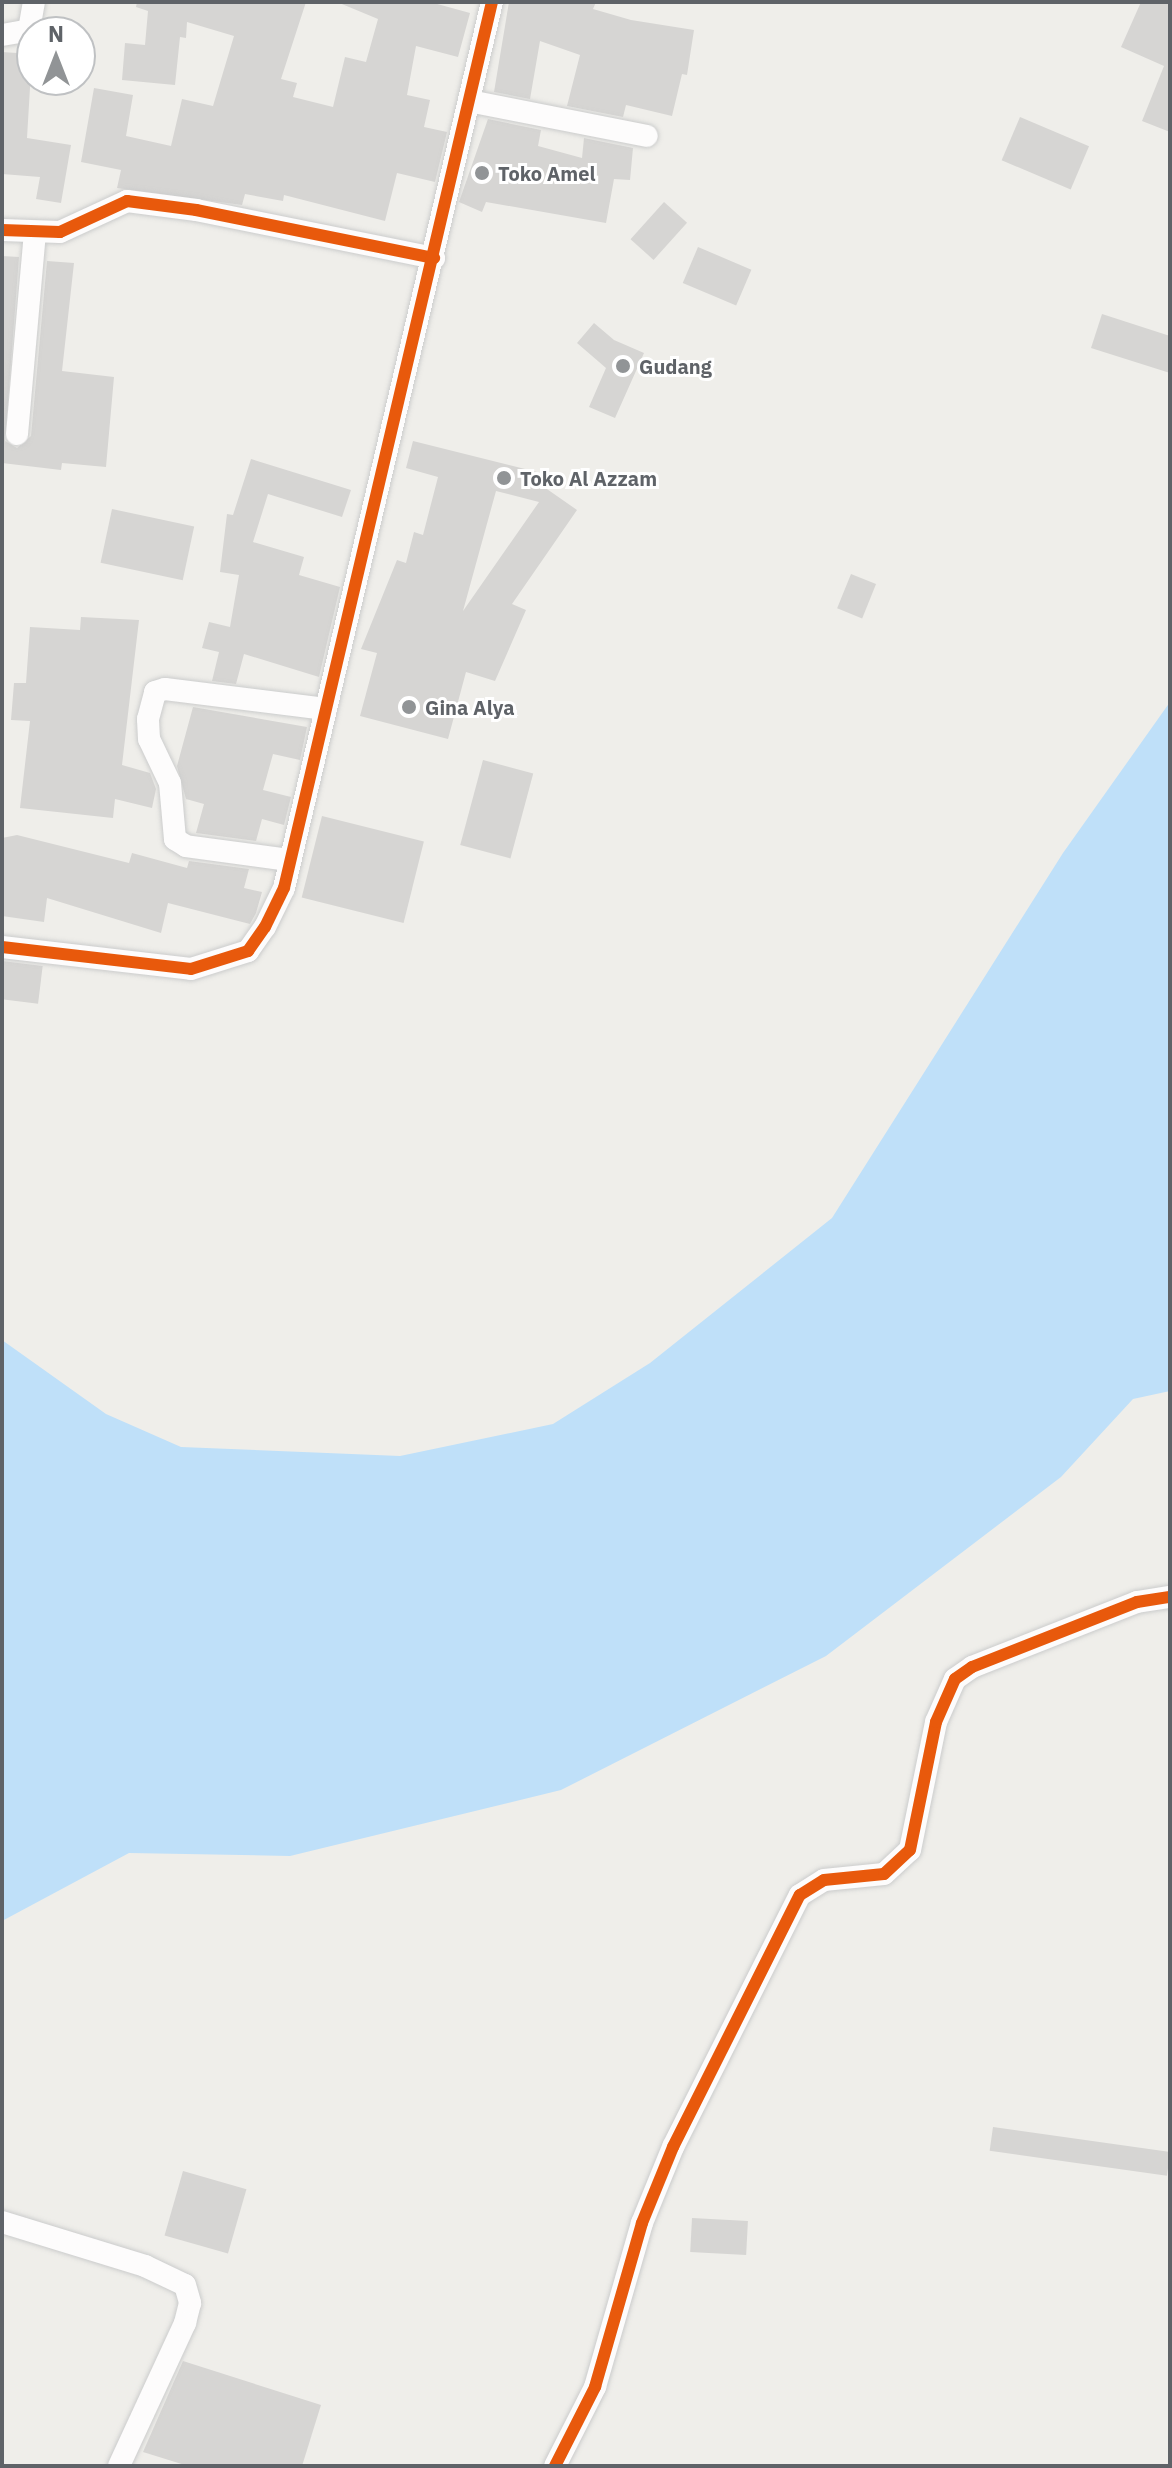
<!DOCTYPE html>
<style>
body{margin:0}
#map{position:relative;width:1172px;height:2468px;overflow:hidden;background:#efeeea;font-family:"IBM Plex Sans",sans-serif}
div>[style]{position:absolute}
.water>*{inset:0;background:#bfe0f9}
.building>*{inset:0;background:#d6d5d3;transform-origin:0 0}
.roads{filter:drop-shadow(0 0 2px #cbcccc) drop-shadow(0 0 2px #cbcccc)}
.minor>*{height:22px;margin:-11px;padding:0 11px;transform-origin:11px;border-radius:11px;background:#fdfcfc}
.cycleway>*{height:12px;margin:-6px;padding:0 6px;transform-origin:6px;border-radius:6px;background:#e8590c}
.dots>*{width:22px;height:22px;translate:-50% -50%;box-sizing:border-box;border:4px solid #fff;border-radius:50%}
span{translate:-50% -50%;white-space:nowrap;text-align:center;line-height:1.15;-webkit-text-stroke:6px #fff;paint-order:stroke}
.poi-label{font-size:20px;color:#5f6368;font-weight:700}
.left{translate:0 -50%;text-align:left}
.frame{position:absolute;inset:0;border:4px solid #5f6368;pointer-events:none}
.north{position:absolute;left:16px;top:16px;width:80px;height:80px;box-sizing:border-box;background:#fff;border:2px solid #bfc1c3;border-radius:50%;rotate:0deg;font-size:22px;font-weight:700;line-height:32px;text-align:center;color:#5f6368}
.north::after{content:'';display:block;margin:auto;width:28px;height:36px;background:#919496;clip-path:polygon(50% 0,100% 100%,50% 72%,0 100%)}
</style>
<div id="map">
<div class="water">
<i style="clip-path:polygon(1170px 702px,1170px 1391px,1133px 1399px,1061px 1477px,826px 1656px,561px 1790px,290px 1856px,129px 1853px,2px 1921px,2px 1340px,106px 1414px,181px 1447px,400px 1456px,553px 1424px,650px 1363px,832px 1218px,1063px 853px)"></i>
</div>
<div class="building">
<i style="clip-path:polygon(137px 2px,306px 2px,281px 79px,297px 83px,293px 97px,333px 107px,345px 57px,366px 62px,378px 19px,337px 2px,430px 2px,470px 13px,458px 57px,416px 46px,407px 95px,430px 100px,424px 127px,447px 132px,435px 182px,397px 173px,385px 221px,284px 195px,283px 201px,245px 194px,242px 205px,117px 188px,121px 170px,81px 162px,94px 88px,133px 95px,126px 136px,171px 146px,182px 99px,213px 106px,234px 36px,187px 22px,186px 38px,180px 37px,175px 85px,122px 80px,125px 43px,145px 45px,148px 11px,136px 7px)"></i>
<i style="clip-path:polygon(509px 2px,596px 2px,593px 9px,631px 20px,694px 30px,687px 75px,682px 74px,672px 116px,626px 105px,623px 117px,567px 106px,580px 55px,540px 41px,530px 99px,494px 92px)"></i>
<i style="clip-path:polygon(1141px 2px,1170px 2px,1170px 132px,1142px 121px,1164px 66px,1121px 47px)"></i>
<i style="clip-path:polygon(2px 52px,32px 54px,27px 138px,71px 145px,61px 203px,36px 199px,40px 177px,2px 174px)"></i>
<i style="left:1020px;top:117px;width:75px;height:47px;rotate:23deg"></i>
<i style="clip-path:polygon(488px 119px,541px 130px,538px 146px,582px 158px,584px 138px,633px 148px,630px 180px,614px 179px,606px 223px,486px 202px,482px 212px,459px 202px)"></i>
<i style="left:664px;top:202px;width:31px;height:50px;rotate:42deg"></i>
<i style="left:698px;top:247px;width:58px;height:39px;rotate:23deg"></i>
<i style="clip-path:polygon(2px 256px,19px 257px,5px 441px,17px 448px,31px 436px,47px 261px,74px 263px,62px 371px,114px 377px,106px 467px,62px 463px,61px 470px,2px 463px)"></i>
<i style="clip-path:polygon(1102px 314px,1170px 336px,1170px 373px,1091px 348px)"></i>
<i style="clip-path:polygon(594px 323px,614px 340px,644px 353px,615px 418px,589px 407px,606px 368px,577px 343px)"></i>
<i style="clip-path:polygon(evenodd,413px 441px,537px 472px,534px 480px,577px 510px,512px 604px,526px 610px,495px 681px,466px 672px,448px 739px,360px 716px,377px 653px,361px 649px,397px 560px,406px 563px,414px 532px,423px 535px,438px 477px,406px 468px,413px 441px,496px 491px,539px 502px,463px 611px,496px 491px)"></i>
<i style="clip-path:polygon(251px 459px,351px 490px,342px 517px,268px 494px,253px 542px,304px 557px,299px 575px,340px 587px,319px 677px,244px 654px,236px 684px,212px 681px,219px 652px,202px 648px,209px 622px,230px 627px,239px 575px,220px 572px,227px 514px,233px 515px)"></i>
<i style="left:112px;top:509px;width:84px;height:55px;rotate:12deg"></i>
<i style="left:851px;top:574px;width:27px;height:37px;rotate:22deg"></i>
<i style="clip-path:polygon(81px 617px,139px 620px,122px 765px,150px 773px,156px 789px,152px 808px,115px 799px,113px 818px,20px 808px,30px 721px,11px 720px,14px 683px,26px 683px,30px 627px,80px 630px)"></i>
<i style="clip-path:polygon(193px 707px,307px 727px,300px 760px,273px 754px,263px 790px,291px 797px,284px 825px,262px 819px,256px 841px,196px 833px,204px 804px,186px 799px,177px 766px)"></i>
<i style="left:483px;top:760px;width:52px;height:88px;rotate:15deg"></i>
<i style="left:322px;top:816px;width:105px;height:84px;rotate:14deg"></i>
<i style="clip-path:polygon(17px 835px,129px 863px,132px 853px,187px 868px,189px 861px,249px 869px,244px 888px,262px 892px,256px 913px,250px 924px,168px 903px,161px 933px,47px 898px,44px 922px,2px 916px,2px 838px)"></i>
<i style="left:2px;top:961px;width:41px;height:38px;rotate:7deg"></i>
<i style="left:993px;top:2127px;width:179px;height:24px;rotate:8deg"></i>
<i style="left:183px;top:2171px;width:66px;height:67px;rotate:16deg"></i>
<i style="left:692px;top:2218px;width:56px;height:34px;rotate:3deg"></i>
<i style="clip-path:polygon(183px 2361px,321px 2405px,302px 2466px,188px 2466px,143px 2452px)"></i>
</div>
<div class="roads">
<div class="minor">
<i style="left:2px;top:35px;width:27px;rotate:-10deg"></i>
<i style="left:29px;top:30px;width:28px;rotate:-80deg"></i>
<i style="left:469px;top:101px;width:181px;rotate:11.1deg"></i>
<i style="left:2px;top:230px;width:58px;rotate:2deg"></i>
<i style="left:60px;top:232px;width:74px;rotate:-24.8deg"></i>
<i style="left:127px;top:201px;width:70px;rotate:7.4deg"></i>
<i style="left:196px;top:210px;width:243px;rotate:11.4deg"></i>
<i style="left:17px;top:434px;width:201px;rotate:-84.9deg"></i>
<i style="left:289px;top:860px;width:104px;rotate:-172.3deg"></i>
<i style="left:186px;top:846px;width:13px;rotate:-148deg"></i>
<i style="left:175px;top:839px;width:56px;rotate:-95.1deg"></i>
<i style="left:170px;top:783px;width:49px;rotate:-115.5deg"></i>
<i style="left:149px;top:739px;width:20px;rotate:-93deg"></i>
<i style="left:148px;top:719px;width:28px;rotate:-75deg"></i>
<i style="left:155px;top:692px;width:10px;rotate:-17deg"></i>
<i style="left:165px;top:689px;width:162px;rotate:7.1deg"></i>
<i style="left:2px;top:947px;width:190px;rotate:6.6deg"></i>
<i style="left:191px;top:969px;width:60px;rotate:-17.5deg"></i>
<i style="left:248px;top:951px;width:29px;rotate:-55deg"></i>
<i style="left:265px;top:927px;width:43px;rotate:-64deg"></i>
<i style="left:284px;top:888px;width:910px;rotate:-76.79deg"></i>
<i style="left:2px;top:2222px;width:150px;rotate:17.1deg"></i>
<i style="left:145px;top:2266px;width:44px;rotate:25.4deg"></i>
<i style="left:185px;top:2285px;width:19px;rotate:74deg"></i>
<i style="left:190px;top:2303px;width:21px;rotate:104deg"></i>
<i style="left:185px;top:2323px;width:157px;rotate:114.8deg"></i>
<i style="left:555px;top:2466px;width:89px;rotate:-63.1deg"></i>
<i style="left:595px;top:2387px;width:171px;rotate:-74deg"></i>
<i style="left:642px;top:2223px;width:82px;rotate:-67.8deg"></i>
<i style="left:673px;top:2147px;width:282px;rotate:-63.3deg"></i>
<i style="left:800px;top:1895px;width:28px;rotate:-32deg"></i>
<i style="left:824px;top:1880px;width:60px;rotate:-5.7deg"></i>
<i style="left:884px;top:1874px;width:35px;rotate:-43deg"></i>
<i style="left:910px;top:1850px;width:131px;rotate:-78.5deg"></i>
<i style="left:936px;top:1722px;width:47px;rotate:-66.2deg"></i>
<i style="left:955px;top:1679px;width:21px;rotate:-35deg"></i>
<i style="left:972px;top:1667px;width:177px;rotate:-21.5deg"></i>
<i style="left:1137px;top:1602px;width:33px;rotate:-9deg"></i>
</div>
</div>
<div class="cycleway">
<i style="left:2px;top:230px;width:58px;rotate:2deg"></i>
<i style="left:60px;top:232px;width:74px;rotate:-24.8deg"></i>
<i style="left:127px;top:201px;width:70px;rotate:7.4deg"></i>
<i style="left:196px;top:210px;width:243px;rotate:11.4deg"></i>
<i style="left:2px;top:947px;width:190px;rotate:6.6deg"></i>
<i style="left:191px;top:969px;width:60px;rotate:-17.5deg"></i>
<i style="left:248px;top:951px;width:29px;rotate:-55deg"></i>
<i style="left:265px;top:927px;width:43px;rotate:-64deg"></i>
<i style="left:284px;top:888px;width:910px;rotate:-76.79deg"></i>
<i style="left:555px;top:2466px;width:89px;rotate:-63.1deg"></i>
<i style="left:595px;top:2387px;width:171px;rotate:-74deg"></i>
<i style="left:642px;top:2223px;width:82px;rotate:-67.8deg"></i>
<i style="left:673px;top:2147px;width:282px;rotate:-63.3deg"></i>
<i style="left:800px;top:1895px;width:28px;rotate:-32deg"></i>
<i style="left:824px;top:1880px;width:60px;rotate:-5.7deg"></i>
<i style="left:884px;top:1874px;width:35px;rotate:-43deg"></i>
<i style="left:910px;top:1850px;width:131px;rotate:-78.5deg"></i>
<i style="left:936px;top:1722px;width:47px;rotate:-66.2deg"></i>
<i style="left:955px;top:1679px;width:21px;rotate:-35deg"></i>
<i style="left:972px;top:1667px;width:177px;rotate:-21.5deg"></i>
<i style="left:1137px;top:1602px;width:33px;rotate:-9deg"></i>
</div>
<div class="dots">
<i style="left:482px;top:173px;background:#919496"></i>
<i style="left:623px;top:366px;background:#919496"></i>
<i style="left:504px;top:478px;background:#919496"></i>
<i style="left:409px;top:707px;background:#919496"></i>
</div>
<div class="poi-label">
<span class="left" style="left:498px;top:173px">Toko Amel</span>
<span class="left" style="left:639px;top:366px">Gudang</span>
<span class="left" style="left:520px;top:478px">Toko Al Azzam</span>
<span class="left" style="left:425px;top:707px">Gina Alya</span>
</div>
<div class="frame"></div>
<div class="north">N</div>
</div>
